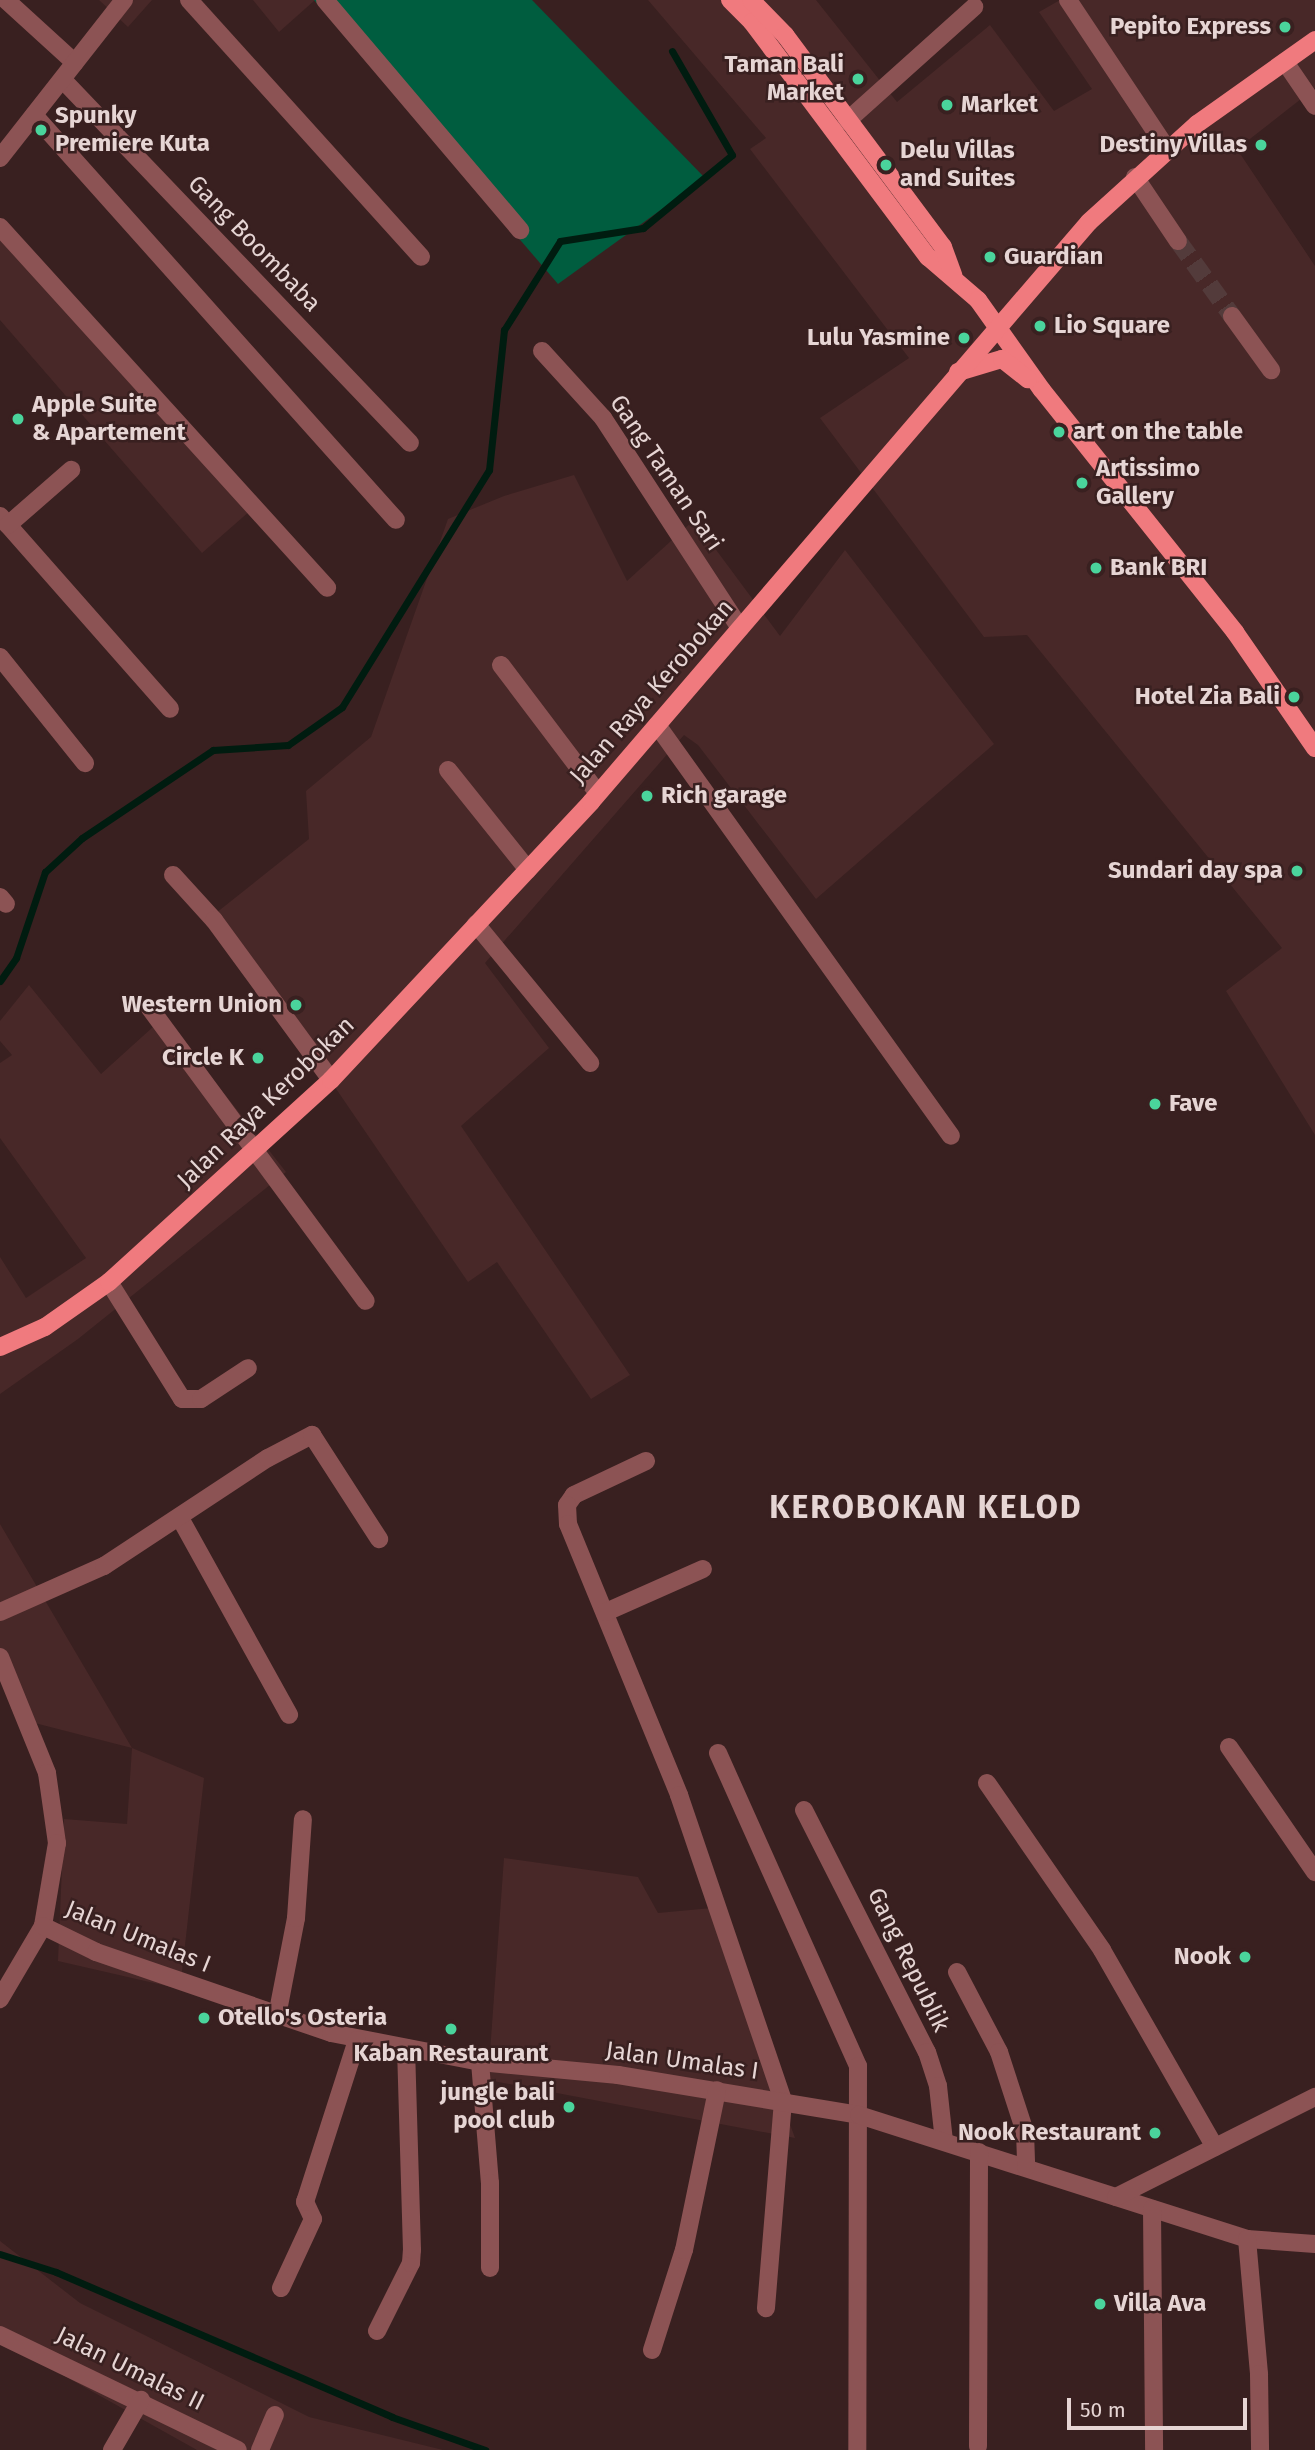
<!DOCTYPE html>
<style>
body{margin:0}
#map{position:relative;width:1315px;height:2450px;overflow:hidden;background:#392020;font-family:"Fira Sans",sans-serif}
div>[style]{position:absolute}
.built>*{inset:0;background:#482828}
.green>*{inset:0;background:#005d3f}
.stream>*{height:7px;margin:-3.5px;padding:0 3.5px;transform-origin:3.5px;border-radius:3.5px;background:#001c10}
.minor-tunnel>*{height:18px;margin-top:-9px;transform-origin:0;background:repeating-linear-gradient(90deg,#533b3b 0 18px,transparent 0 27px)}
.minor>*{height:18px;margin:-9px;padding:0 9px;transform-origin:9px;border-radius:9px;background:#8c5354}
.major>*{height:18px;margin:-9px;padding:0 9px;transform-origin:9px;border-radius:9px;background:#f07a7e}
.dots>*{width:19px;height:19px;translate:-50% -50%;box-sizing:border-box;border:4px solid #392020;border-radius:50%}
span{translate:-50% -50%;white-space:nowrap;text-align:center;line-height:1.15;-webkit-text-stroke:5px #392020;paint-order:stroke}
.poi-label{font-size:24px;color:#e6d5d4;font-weight:700}
.right{translate:-100% -50%;text-align:right}
.left{translate:0 -50%;text-align:left}
.street-label{font-size:24px;color:#e6d5d4}
.district-label{font-size:32px;color:#e6d5d4;font-weight:700;letter-spacing:2px}
.scale{position:absolute;left:1067px;top:2398px;width:180px;height:32px;box-sizing:border-box;border:4px solid #e6d5d4;border-top:0;padding-left:9px;font-size:21px;line-height:24px;white-space:nowrap;color:#e6d5d4;-webkit-text-stroke:5px #392020;paint-order:stroke}
</style>
<div id="map">
<div class="built">
<i style="clip-path:polygon(99px 0,152px 0,128px 27px)"></i>
<i style="clip-path:polygon(253px 0,315px 0,279px 32px)"></i>
<i style="clip-path:polygon(648px 0,816px 0,897px 102px,990px 25px,1054px 111px,1092px 89px,1039px 12px,1060px 0,1315px 0,1315px 88px,1237px 149px,1315px 266px,1315px 1135px,1226px 991px,1282px 948px,1027px 635px,984px 637px,820px 418px,909px 358px,750px 149px,766px 138px)"></i>
<i style="clip-path:polygon(0 235px,251px 510px,202px 553px,0 320px)"></i>
<i style="clip-path:polygon(574px 475px,627px 581px,694px 520px,780px 636px,845px 550px,994px 744px,816px 899px,698px 745px,684px 735px,485px 963px,549px 1048px,461px 1126px,630px 1375px,591px 1399px,497px 1262px,468px 1282px,216px 913px,309px 839px,306px 791px,371px 737px,448px 519px,504px 496px)"></i>
<i style="clip-path:polygon(29px 985px,101px 1074px,164px 1017px,286px 1172px,78px 1339px,0 1394px,0 1257px,26px 1298px,86px 1258px,0 1138px,0 1063px,12px 1055px,0 1041px,0 1021px)"></i>
<i style="clip-path:polygon(0 1524px,132px 1748px,204px 1778px,180px 1989px,58px 1961px,64px 1819px,127px 1824px,132px 1748px,27px 1721px,0 1679px)"></i>
<i style="clip-path:polygon(504px 1858px,638px 1877px,658px 1913px,712px 1908px,795px 2138px,488px 2080px)"></i>
<i style="clip-path:polygon(0 2241px,80px 2303px,309px 2417px,443px 2450px,197px 2450px,0 2340px)"></i>
</div>
<div class="green">
<i style="clip-path:polygon(314px 0,532px 0,705px 178px,558px 284px)"></i>
</div>
<div class="stream">
<i style="left:0;top:981px;width:28px;rotate:-55deg"></i>
<i style="left:16px;top:958px;width:91px;rotate:-71.4deg"></i>
<i style="left:45px;top:872px;width:50px;rotate:-42.6deg"></i>
<i style="left:82px;top:838px;width:158px;rotate:-33.9deg"></i>
<i style="left:213px;top:750px;width:75px;rotate:-3.8deg"></i>
<i style="left:288px;top:745px;width:66px;rotate:-35.1deg"></i>
<i style="left:342px;top:707px;width:279px;rotate:-58.2deg"></i>
<i style="left:489px;top:470px;width:141px;rotate:-83.9deg"></i>
<i style="left:504px;top:330px;width:105px;rotate:-57.8deg"></i>
<i style="left:560px;top:241px;width:84px;rotate:-8.9deg"></i>
<i style="left:643px;top:228px;width:115px;rotate:-39.4deg"></i>
<i style="left:732px;top:155px;width:120px;rotate:-120deg"></i>
<i style="left:0;top:2254px;width:59px;rotate:17.8deg"></i>
<i style="left:56px;top:2272px;width:366px;rotate:23.3deg"></i>
<i style="left:392px;top:2417px;width:99px;rotate:19.5deg"></i>
</div>
<div class="minor-tunnel">
<i style="left:1178px;top:241px;width:92px;rotate:54.2deg"></i>
</div>
<div class="minor">
<i style="left:6px;top:0;width:93px;rotate:42.4deg"></i>
<i style="left:189px;top:0;width:346px;rotate:47.9deg"></i>
<i style="left:325px;top:0;width:302px;rotate:49.7deg"></i>
<i style="left:1068px;top:0;width:179px;rotate:56.4deg"></i>
<i style="left:1285px;top:62px;width:53px;rotate:55.7deg"></i>
<i style="left:63px;top:80px;width:502px;rotate:46.29deg"></i>
<i style="left:34px;top:115px;width:543px;rotate:48.21deg"></i>
<i style="left:847px;top:121px;width:171px;rotate:-41.9deg"></i>
<i style="left:0;top:158px;width:201px;rotate:-51.9deg"></i>
<i style="left:1135px;top:177px;width:77px;rotate:56.1deg"></i>
<i style="left:0;top:227px;width:487px;rotate:47.8deg"></i>
<i style="left:1232px;top:316px;width:67px;rotate:54.2deg"></i>
<i style="left:542px;top:351px;width:91px;rotate:47.7deg"></i>
<i style="left:603px;top:418px;width:251px;rotate:56.9deg"></i>
<i style="left:0;top:516px;width:257px;rotate:48.6deg"></i>
<i style="left:8px;top:525px;width:84px;rotate:-41.1deg"></i>
<i style="left:0;top:657px;width:136px;rotate:51.3deg"></i>
<i style="left:501px;top:665px;width:159px;rotate:52.9deg"></i>
<i style="left:657px;top:725px;width:505px;rotate:54.42deg"></i>
<i style="left:448px;top:770px;width:128px;rotate:51.3deg"></i>
<i style="left:173px;top:875px;width:61px;rotate:47.7deg"></i>
<i style="left:214px;top:920px;width:198px;rotate:53.8deg"></i>
<i style="left:0;top:897px;width:9px;rotate:49deg"></i>
<i style="left:476px;top:924px;width:180px;rotate:50.6deg"></i>
<i style="left:149px;top:1007px;width:365px;rotate:53.6deg"></i>
<i style="left:109px;top:1282px;width:138px;rotate:58deg"></i>
<i style="left:182px;top:1399px;width:19px"></i>
<i style="left:201px;top:1399px;width:56px;rotate:-33.4deg"></i>
<i style="left:646px;top:1461px;width:80px;rotate:154.7deg"></i>
<i style="left:574px;top:1495px;width:12px;rotate:125deg"></i>
<i style="left:567px;top:1505px;width:19px;rotate:87deg"></i>
<i style="left:568px;top:1524px;width:293px;rotate:67.7deg"></i>
<i style="left:679px;top:1795px;width:323px;rotate:71.2deg"></i>
<i style="left:783px;top:2101px;width:208px;rotate:94.7deg"></i>
<i style="left:180px;top:1518px;width:225px;rotate:61deg"></i>
<i style="left:0;top:1612px;width:114px;rotate:-23.9deg"></i>
<i style="left:104px;top:1566px;width:196px;rotate:-33.4deg"></i>
<i style="left:268px;top:1458px;width:50px;rotate:-27.6deg"></i>
<i style="left:312px;top:1435px;width:124px;rotate:57.2deg"></i>
<i style="left:606px;top:1612px;width:106px;rotate:-23.9deg"></i>
<i style="left:0;top:1657px;width:125px;rotate:67.9deg"></i>
<i style="left:47px;top:1773px;width:71px;rotate:81.9deg"></i>
<i style="left:57px;top:1843px;width:84px;rotate:99.6deg"></i>
<i style="left:43px;top:1926px;width:85px;rotate:120.5deg"></i>
<i style="left:1229px;top:1747px;width:152px;rotate:55.5deg"></i>
<i style="left:718px;top:1753px;width:343px;rotate:65.9deg"></i>
<i style="left:858px;top:2066px;width:384px;rotate:90.1deg"></i>
<i style="left:987px;top:1783px;width:203px;rotate:55.4deg"></i>
<i style="left:1102px;top:1950px;width:227px;rotate:60.2deg"></i>
<i style="left:804px;top:1810px;width:271px;rotate:63.1deg"></i>
<i style="left:927px;top:2052px;width:36px;rotate:72deg"></i>
<i style="left:938px;top:2086px;width:55px;rotate:83.8deg"></i>
<i style="left:43px;top:1926px;width:59px;rotate:26.1deg"></i>
<i style="left:96px;top:1952px;width:249px;rotate:19deg"></i>
<i style="left:331px;top:2033px;width:152px;rotate:11deg"></i>
<i style="left:480px;top:2062px;width:139px;rotate:5.4deg"></i>
<i style="left:618px;top:2075px;width:244px;rotate:9.4deg"></i>
<i style="left:859px;top:2115px;width:407px;rotate:17.7deg"></i>
<i style="left:1247px;top:2239px;width:68px;rotate:4.2deg"></i>
<i style="left:957px;top:1972px;width:90px;rotate:62.3deg"></i>
<i style="left:999px;top:2052px;width:84px;rotate:72deg"></i>
<i style="left:1025px;top:2132px;width:35px;rotate:88deg"></i>
<i style="left:277px;top:2016px;width:100px;rotate:-79deg"></i>
<i style="left:296px;top:1918px;width:99px;rotate:-86deg"></i>
<i style="left:480px;top:2062px;width:121px;rotate:85.3deg"></i>
<i style="left:490px;top:2183px;width:85px;rotate:90deg"></i>
<i style="left:1116px;top:2197px;width:223px;rotate:-26.7deg"></i>
<i style="left:1152px;top:2209px;width:241px;rotate:89.5deg"></i>
<i style="left:1247px;top:2239px;width:136px;rotate:84.9deg"></i>
<i style="left:1259px;top:2374px;width:76px;rotate:89.2deg"></i>
<i style="left:281px;top:2288px;width:76px;rotate:-65.1deg"></i>
<i style="left:313px;top:2219px;width:19px;rotate:-115deg"></i>
<i style="left:305px;top:2202px;width:170px;rotate:-72.2deg"></i>
<i style="left:377px;top:2331px;width:76px;rotate:-63.4deg"></i>
<i style="left:411px;top:2263px;width:13px;rotate:-86deg"></i>
<i style="left:412px;top:2250px;width:202px;rotate:-91.7deg"></i>
<i style="left:0;top:2335px;width:264px;rotate:25.8deg"></i>
<i style="left:652px;top:2350px;width:105px;rotate:-72.3deg"></i>
<i style="left:684px;top:2250px;width:163px;rotate:-78.3deg"></i>
<i style="left:978px;top:2446px;width:294px;rotate:-89.8deg"></i>
<i style="left:112px;top:2450px;width:58px;rotate:-59.9deg"></i>
<i style="left:260px;top:2450px;width:38px;rotate:-67deg"></i>
</div>
<div class="major">
<i style="left:730px;top:0;width:31px;rotate:45deg"></i>
<i style="left:752px;top:22px;width:294px;rotate:53.2deg"></i>
<i style="left:928px;top:257px;width:66px;rotate:40.7deg"></i>
<i style="left:978px;top:300px;width:110px;rotate:54.6deg"></i>
<i style="left:1042px;top:390px;width:310px;rotate:51.4deg"></i>
<i style="left:1235px;top:632px;width:141px;rotate:55.4deg"></i>
<i style="left:751px;top:0;width:49px;rotate:45.8deg"></i>
<i style="left:785px;top:35px;width:264px;rotate:53.3deg"></i>
<i style="left:943px;top:247px;width:30px;rotate:70deg"></i>
<i style="left:958px;top:372px;width:46px;rotate:-16.5deg"></i>
<i style="left:1002px;top:359px;width:33px;rotate:38deg"></i>
<i style="left:0;top:1347px;width:49px;rotate:-24deg"></i>
<i style="left:45px;top:1327px;width:78px;rotate:-35.1deg"></i>
<i style="left:109px;top:1282px;width:300px;rotate:-42.3deg"></i>
<i style="left:331px;top:1080px;width:381px;rotate:-46.9deg"></i>
<i style="left:591px;top:802px;width:764px;rotate:-49.35deg"></i>
<i style="left:1089px;top:222px;width:146px;rotate:-42.2deg"></i>
<i style="left:1197px;top:124px;width:145px;rotate:-35.4deg"></i>
</div>
<div class="dots">
<i style="left:1285px;top:27px;background:#4ad49c"></i>
<i style="left:858px;top:79px;background:#4ad49c"></i>
<i style="left:947px;top:105px;background:#4ad49c"></i>
<i style="left:41px;top:130px;background:#4ad49c"></i>
<i style="left:1261px;top:145px;background:#4ad49c"></i>
<i style="left:886px;top:165px;background:#4ad49c"></i>
<i style="left:990px;top:257px;background:#4ad49c"></i>
<i style="left:1040px;top:326px;background:#4ad49c"></i>
<i style="left:964px;top:338px;background:#4ad49c"></i>
<i style="left:18px;top:419px;background:#4ad49c"></i>
<i style="left:1059px;top:432px;background:#4ad49c"></i>
<i style="left:1082px;top:483px;background:#4ad49c"></i>
<i style="left:1096px;top:568px;background:#4ad49c"></i>
<i style="left:1294px;top:697px;background:#4ad49c"></i>
<i style="left:647px;top:796px;background:#4ad49c"></i>
<i style="left:1297px;top:871px;background:#4ad49c"></i>
<i style="left:296px;top:1005px;background:#4ad49c"></i>
<i style="left:258px;top:1058px;background:#4ad49c"></i>
<i style="left:1155px;top:1104px;background:#4ad49c"></i>
<i style="left:1245px;top:1957px;background:#4ad49c"></i>
<i style="left:204px;top:2018px;background:#4ad49c"></i>
<i style="left:451px;top:2029px;background:#4ad49c"></i>
<i style="left:569px;top:2107px;background:#4ad49c"></i>
<i style="left:1155px;top:2133px;background:#4ad49c"></i>
<i style="left:1100px;top:2304px;background:#4ad49c"></i>
</div>
<div class="poi-label">
<span class="right" style="left:1271px;top:27px">Pepito Express</span>
<span class="right" style="left:844px;top:79px">Taman Bali<br>Market</span>
<span class="left" style="left:961px;top:105px">Market</span>
<span class="left" style="left:55px;top:130px">Spunky<br>Premiere Kuta</span>
<span class="right" style="left:1247px;top:145px">Destiny Villas</span>
<span class="left" style="left:900px;top:165px">Delu Villas<br>and Suites</span>
<span class="left" style="left:1004px;top:257px">Guardian</span>
<span class="left" style="left:1054px;top:326px">Lio Square</span>
<span class="right" style="left:950px;top:338px">Lulu Yasmine</span>
<span class="left" style="left:32px;top:419px">Apple Suite<br>&amp; Apartement</span>
<span class="left" style="left:1073px;top:432px">art on the table</span>
<span class="left" style="left:1096px;top:483px">Artissimo<br>Gallery</span>
<span class="left" style="left:1110px;top:568px">Bank BRI</span>
<span class="right" style="left:1280px;top:697px">Hotel Zia Bali</span>
<span class="left" style="left:661px;top:796px">Rich garage</span>
<span class="right" style="left:1283px;top:871px">Sundari day spa</span>
<span class="right" style="left:282px;top:1005px">Western Union</span>
<span class="right" style="left:244px;top:1058px">Circle K</span>
<span class="left" style="left:1169px;top:1104px">Fave</span>
<span class="right" style="left:1231px;top:1957px">Nook</span>
<span class="left" style="left:218px;top:2018px">Otello's Osteria</span>
<span style="left:451px;top:2054px">Kaban Restaurant</span>
<span class="right" style="left:555px;top:2107px">jungle bali<br>pool club</span>
<span class="right" style="left:1141px;top:2133px">Nook Restaurant</span>
<span class="left" style="left:1114px;top:2304px">Villa Ava</span>
</div>
<div class="street-label">
<span style="left:254px;top:244px;rotate:46deg">Gang Boombaba</span>
<span style="left:666px;top:473px;rotate:56deg">Gang Taman Sari</span>
<span style="left:652px;top:692px;rotate:-49deg">Jalan Raya Kerobokan</span>
<span style="left:266px;top:1103px;rotate:-44deg">Jalan Raya Kerobokan</span>
<span style="left:138px;top:1937px;rotate:22deg">Jalan Umalas I</span>
<span style="left:908px;top:1960px;rotate:64deg">Gang Republik</span>
<span style="left:682px;top:2061px;rotate:8deg">Jalan Umalas I</span>
<span style="left:130px;top:2369px;rotate:26deg">Jalan Umalas II</span>
</div>
<div class="district-label">
<span style="left:926px;top:1507px">KEROBOKAN KELOD</span>
</div>
<div class="scale">50 m</div>
</div>
